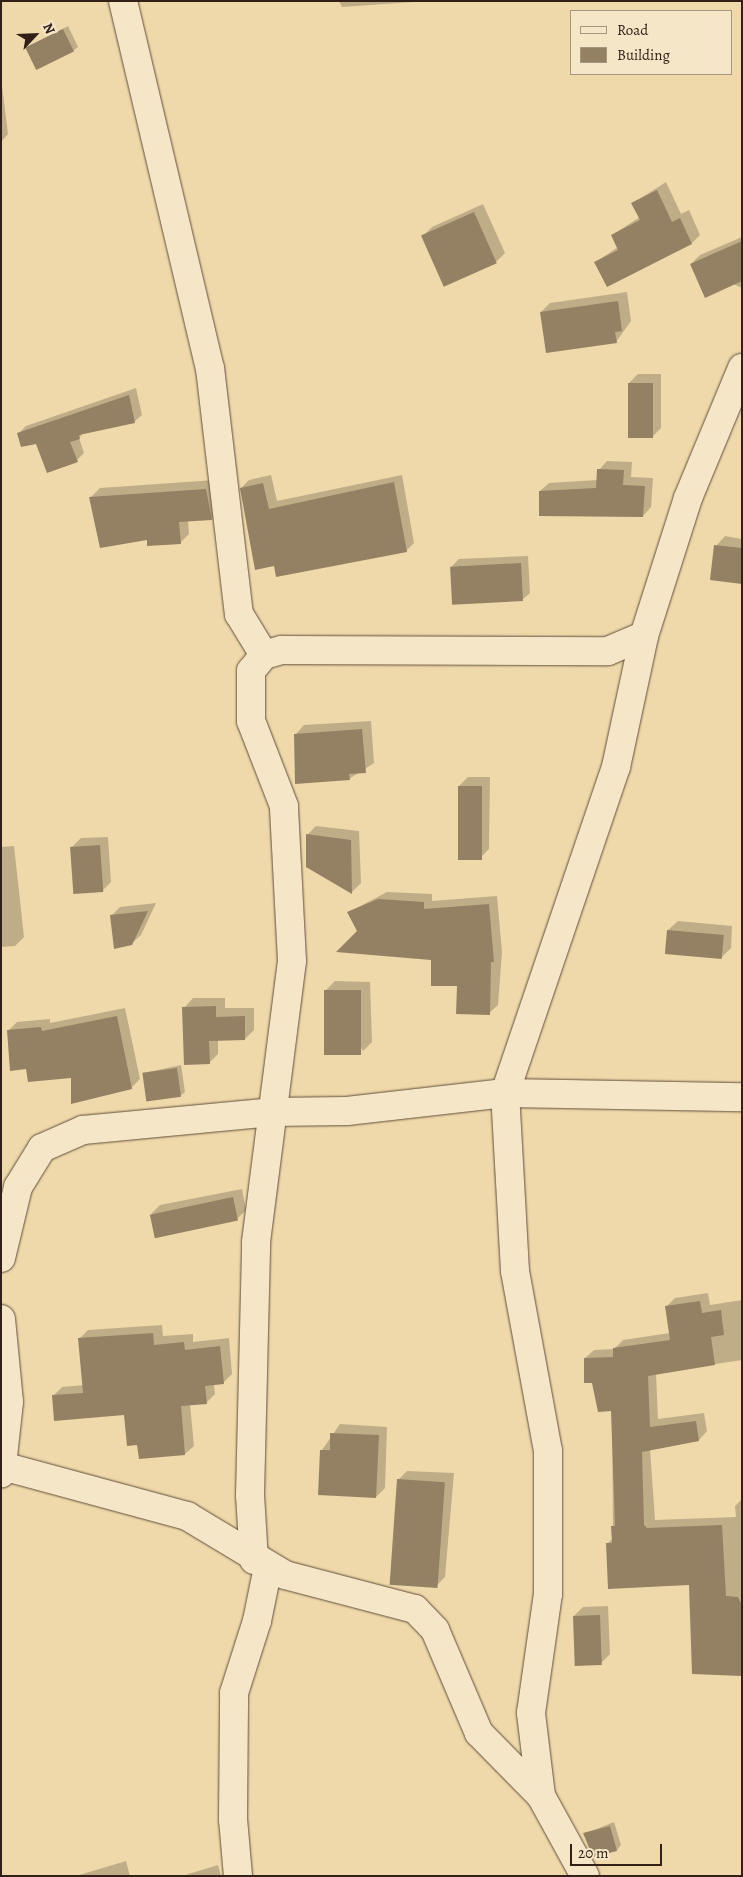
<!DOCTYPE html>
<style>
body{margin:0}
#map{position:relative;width:743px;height:1877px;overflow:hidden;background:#efd9aa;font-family:Alegreya,serif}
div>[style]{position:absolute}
.shadow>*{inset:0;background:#0003}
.building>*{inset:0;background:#948063;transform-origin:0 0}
.roads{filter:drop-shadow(0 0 1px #614e3c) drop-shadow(0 0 1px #614e3c)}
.minor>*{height:28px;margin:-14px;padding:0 14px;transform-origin:14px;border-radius:14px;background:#f5e6c8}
span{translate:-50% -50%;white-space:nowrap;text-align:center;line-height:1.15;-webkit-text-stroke:4px #f5e6c8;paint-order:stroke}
.frame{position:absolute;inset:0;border:2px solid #322017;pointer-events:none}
.legend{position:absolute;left:570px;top:10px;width:162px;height:65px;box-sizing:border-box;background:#f5e6c8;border:1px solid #a79781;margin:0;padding:6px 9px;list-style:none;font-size:15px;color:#322017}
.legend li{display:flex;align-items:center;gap:10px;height:25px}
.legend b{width:25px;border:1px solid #a79781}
.north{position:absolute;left:10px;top:10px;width:50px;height:50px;-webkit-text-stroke:4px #f5e6c8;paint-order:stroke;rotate:65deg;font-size:14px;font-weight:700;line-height:20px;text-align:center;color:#322017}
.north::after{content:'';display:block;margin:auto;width:18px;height:22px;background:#322017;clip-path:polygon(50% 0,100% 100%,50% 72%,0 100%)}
.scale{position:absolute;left:570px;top:1844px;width:92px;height:22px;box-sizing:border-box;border:2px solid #322017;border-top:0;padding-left:6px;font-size:15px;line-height:18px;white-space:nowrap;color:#322017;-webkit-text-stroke:4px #f5e6c8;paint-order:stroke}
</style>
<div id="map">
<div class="shadow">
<i style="clip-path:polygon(339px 1px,428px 1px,342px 7px)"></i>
<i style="clip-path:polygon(68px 26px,78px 47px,73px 51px,27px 47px)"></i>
<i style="clip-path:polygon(1px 78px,8px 134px,1px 142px)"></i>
<i style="clip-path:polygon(666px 182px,681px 214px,689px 210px,700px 235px,692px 243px,607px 285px,596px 262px,618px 247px,612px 235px,640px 217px,633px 203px)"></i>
<i style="clip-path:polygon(483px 204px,505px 253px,496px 262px,423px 236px,432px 227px)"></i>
<i style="clip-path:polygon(742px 237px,742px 288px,691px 264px,700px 255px)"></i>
<i style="clip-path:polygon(627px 292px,631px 321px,616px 342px,541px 312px,550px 303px)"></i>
<i style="clip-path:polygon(638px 374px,661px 374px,661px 428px,652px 437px,629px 383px)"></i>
<i style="clip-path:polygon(136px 388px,142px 415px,134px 422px,84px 432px,79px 438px,84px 453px,77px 460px,18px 434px,26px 426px)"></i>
<i style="clip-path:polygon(607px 461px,632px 462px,631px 477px,653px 478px,651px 507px,643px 516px,540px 491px,549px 483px,598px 480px,599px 470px)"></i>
<i style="clip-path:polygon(271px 475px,277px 501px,402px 475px,414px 543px,406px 551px,275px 565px,241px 488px,249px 480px)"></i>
<i style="clip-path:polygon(215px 480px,221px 510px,212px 519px,188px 520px,189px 534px,180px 543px,148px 539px,91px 497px,100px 488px)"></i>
<i style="clip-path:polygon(725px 536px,742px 539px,742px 583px,716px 546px)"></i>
<i style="clip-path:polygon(528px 556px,530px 593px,522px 600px,452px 566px,459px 559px)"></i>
<i style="clip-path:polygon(371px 721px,374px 763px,349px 779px,295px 735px,304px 725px)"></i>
<i style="clip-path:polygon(468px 777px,490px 777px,489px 849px,480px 858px,459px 786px)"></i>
<i style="clip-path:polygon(316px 826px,359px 831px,361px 883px,352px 892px,307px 866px,307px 835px)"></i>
<i style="clip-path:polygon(108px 837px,111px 882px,102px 891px,72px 847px,81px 838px)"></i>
<i style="clip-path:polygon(14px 846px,24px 937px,15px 946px,1px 947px,1px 847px)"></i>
<i style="clip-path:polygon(387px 892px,432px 894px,432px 901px,497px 896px,502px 952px,498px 1005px,489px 1013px,432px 958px,358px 931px,349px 912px)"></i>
<i style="clip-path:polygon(156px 903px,141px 935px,131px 944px,111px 916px,120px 907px)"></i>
<i style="clip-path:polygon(678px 921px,732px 926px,731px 948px,722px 957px,668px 930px)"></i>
<i style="clip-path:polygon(335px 981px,370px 982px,372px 1042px,363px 1051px,326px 990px)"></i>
<i style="clip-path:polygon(193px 998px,225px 998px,225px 1008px,254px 1008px,254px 1030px,245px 1039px,218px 1039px,218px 1054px,209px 1063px,184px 1008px)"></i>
<i style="clip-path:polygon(125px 1008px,140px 1079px,131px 1088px,27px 1068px,8px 1031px,17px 1022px,50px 1019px,50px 1023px)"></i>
<i style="clip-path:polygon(181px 1065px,185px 1092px,180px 1096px,144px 1073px)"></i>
<i style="clip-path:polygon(242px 1189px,246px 1210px,237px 1219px,151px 1214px,160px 1205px)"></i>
<i style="clip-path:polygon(708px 1293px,710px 1305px,742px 1300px,742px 1360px,656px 1373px,658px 1419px,704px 1413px,707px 1431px,699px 1440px,650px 1449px,655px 1520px,736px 1517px,735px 1506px,742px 1499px,742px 1666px,691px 1584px,607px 1544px,613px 1538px,612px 1410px,593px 1382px,585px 1358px,594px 1350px,614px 1349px,623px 1340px,670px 1333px,666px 1307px,675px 1298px)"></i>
<i style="clip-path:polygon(162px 1325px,163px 1336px,193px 1334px,193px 1342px,229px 1338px,232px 1374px,223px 1383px,214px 1384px,215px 1394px,206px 1403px,190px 1404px,194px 1446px,185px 1454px,138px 1444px,125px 1414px,53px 1396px,62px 1387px,84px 1385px,79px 1339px,88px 1330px)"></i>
<i style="clip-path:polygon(340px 1424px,387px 1427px,385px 1488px,376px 1497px,322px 1450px)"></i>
<i style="clip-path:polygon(407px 1471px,454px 1473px,445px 1577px,436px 1586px,398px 1480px)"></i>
<i style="clip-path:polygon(608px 1606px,610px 1654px,601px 1663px,574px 1616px,583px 1607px)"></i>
<i style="clip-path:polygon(614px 1822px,621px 1845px,617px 1850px,584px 1834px)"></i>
<i style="clip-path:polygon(126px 1861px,130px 1876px,76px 1876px)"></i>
<i style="clip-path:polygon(218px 1865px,221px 1876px,182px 1876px)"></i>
</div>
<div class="building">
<i style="left:63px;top:29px;width:25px;height:42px;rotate:64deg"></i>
<i style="clip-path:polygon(657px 190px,672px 222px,680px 218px,692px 244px,607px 287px,594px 262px,618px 250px,611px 235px,640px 220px,631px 203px)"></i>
<i style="left:474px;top:212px;width:56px;height:58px;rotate:66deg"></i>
<i style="clip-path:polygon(742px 241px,742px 281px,705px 298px,690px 264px)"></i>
<i style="clip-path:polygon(618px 301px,622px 331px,615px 332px,617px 343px,546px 353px,540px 312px)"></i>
<i style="left:628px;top:383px;width:25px;height:55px"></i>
<i style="clip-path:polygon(129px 395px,135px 423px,79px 435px,80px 439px,70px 442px,78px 462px,47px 473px,36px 444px,21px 447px,17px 433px)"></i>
<i style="clip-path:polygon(597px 469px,624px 470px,623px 485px,645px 486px,643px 517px,539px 516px,539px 491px,596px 488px)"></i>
<i style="clip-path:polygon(394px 482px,407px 552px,276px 577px,274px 566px,255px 570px,240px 488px,263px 483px,269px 509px)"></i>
<i style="clip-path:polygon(206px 489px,212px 520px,179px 522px,181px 544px,147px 546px,147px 540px,100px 548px,89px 497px)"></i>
<i style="clip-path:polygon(714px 545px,742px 548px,742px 584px,710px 580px)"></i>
<i style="left:521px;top:563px;width:38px;height:71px;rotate:87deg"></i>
<i style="clip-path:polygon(362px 729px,366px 773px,349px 774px,350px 780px,295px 784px,294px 734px)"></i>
<i style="left:458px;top:786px;width:24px;height:74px"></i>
<i style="clip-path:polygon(306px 834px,351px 840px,352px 894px,306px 867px)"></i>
<i style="left:100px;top:845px;width:47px;height:30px;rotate:86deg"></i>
<i style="clip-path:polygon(378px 899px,424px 902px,424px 909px,489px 904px,494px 962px,491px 962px,490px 1015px,456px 1014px,457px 986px,431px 986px,431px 960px,336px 952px,357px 931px,347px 912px)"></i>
<i style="clip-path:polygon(148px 911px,132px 945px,114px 949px,110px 915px)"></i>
<i style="left:667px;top:930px;width:57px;height:24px;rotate:5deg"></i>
<i style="left:324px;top:990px;width:37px;height:65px"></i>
<i style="clip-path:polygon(216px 1006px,216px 1017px,245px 1016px,245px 1040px,209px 1041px,210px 1064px,184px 1065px,182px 1007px)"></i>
<i style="clip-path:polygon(117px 1016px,132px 1089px,71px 1104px,71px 1078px,28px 1082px,26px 1069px,10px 1071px,7px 1030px,41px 1027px,42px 1031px)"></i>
<i style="left:177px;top:1068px;width:29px;height:35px;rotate:82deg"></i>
<i style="left:233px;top:1197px;width:24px;height:85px;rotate:78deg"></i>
<i style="clip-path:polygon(700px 1301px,702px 1313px,721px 1310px,724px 1335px,711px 1337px,715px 1365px,648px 1376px,650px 1427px,696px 1421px,699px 1441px,642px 1452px,644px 1525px,647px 1528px,722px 1525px,726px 1596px,738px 1597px,742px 1605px,742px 1676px,692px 1674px,689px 1585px,608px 1589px,606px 1543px,612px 1543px,611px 1526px,615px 1526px,611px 1411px,598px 1412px,592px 1383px,584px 1383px,584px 1358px,613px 1357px,613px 1348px,670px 1340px,665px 1306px)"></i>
<i style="clip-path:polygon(153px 1333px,154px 1345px,184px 1342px,185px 1350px,220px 1346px,224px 1384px,205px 1386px,207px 1404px,181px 1406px,185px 1455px,139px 1459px,137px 1445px,127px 1446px,124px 1415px,54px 1421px,52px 1395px,83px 1393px,78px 1338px)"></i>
<i style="clip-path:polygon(330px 1433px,379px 1435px,376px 1498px,318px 1495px,320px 1450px,330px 1450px)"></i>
<i style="left:397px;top:1479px;width:48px;height:106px;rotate:4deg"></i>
<i style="left:600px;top:1615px;width:50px;height:27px;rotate:88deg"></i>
<i style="clip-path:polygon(610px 1826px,617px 1851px,593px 1857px,583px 1833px)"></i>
</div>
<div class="roads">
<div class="minor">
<i style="left:123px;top:1px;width:377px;rotate:76.7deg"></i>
<i style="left:210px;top:368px;width:248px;rotate:83.3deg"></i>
<i style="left:239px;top:614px;width:48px;rotate:58.6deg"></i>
<i style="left:1px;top:1258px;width:73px;rotate:-76.5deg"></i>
<i style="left:18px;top:1187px;width:46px;rotate:-58.4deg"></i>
<i style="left:42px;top:1148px;width:45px;rotate:-23.7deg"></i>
<i style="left:83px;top:1130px;width:190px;rotate:-5.4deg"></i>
<i style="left:272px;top:1112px;width:75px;rotate:-0.8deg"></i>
<i style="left:347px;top:1111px;width:159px;rotate:-6.5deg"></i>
<i style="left:505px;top:1093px;width:237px;rotate:1deg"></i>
<i style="left:1px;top:1319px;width:83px;rotate:84.5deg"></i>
<i style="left:9px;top:1402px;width:72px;rotate:96.3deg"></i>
<i style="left:2px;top:1466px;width:192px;rotate:15.1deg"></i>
<i style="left:187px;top:1516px;width:114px;rotate:31deg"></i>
<i style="left:285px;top:1575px;width:134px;rotate:14.7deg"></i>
<i style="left:415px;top:1609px;width:29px;rotate:46deg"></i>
<i style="left:435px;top:1630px;width:112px;rotate:66.9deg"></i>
<i style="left:479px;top:1733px;width:88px;rotate:45.5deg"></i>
<i style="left:541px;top:1796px;width:91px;rotate:61.2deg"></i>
<i style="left:254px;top:1560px;width:65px;rotate:-93.5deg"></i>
<i style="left:250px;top:1495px;width:253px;rotate:-88.6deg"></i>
<i style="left:256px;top:1242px;width:283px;rotate:-82.7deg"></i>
<i style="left:292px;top:961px;width:155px;rotate:-93deg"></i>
<i style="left:284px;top:806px;width:91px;rotate:-111.2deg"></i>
<i style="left:251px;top:721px;width:50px;rotate:-90deg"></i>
<i style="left:251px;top:671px;width:21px;rotate:-51deg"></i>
<i style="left:264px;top:655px;width:19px;rotate:-16deg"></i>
<i style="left:282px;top:650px;width:326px;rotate:0.2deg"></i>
<i style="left:608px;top:651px;width:39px;rotate:-23deg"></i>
<i style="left:541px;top:1796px;width:84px;rotate:-96.9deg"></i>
<i style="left:531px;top:1713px;width:120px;rotate:-81.9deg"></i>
<i style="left:548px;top:1594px;width:143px;rotate:-90deg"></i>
<i style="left:548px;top:1451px;width:183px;rotate:-100.4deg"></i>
<i style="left:515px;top:1271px;width:178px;rotate:-93.2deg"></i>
<i style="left:505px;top:1093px;width:344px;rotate:-71.2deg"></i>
<i style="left:616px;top:767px;width:134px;rotate:-77.9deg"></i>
<i style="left:644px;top:636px;width:145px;rotate:-72.3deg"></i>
<i style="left:688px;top:498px;width:141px;rotate:-67.4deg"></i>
<i style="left:238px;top:1876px;width:57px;rotate:-95deg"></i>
<i style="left:233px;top:1819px;width:126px;rotate:-89.5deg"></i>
<i style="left:234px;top:1693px;width:76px;rotate:-72.3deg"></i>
<i style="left:257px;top:1621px;width:55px;rotate:-78.5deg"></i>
</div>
</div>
<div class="frame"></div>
<ul class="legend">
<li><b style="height:6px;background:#f5e6c8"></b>Road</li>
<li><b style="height:14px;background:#948063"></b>Building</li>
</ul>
<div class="north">N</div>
<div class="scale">20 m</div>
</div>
